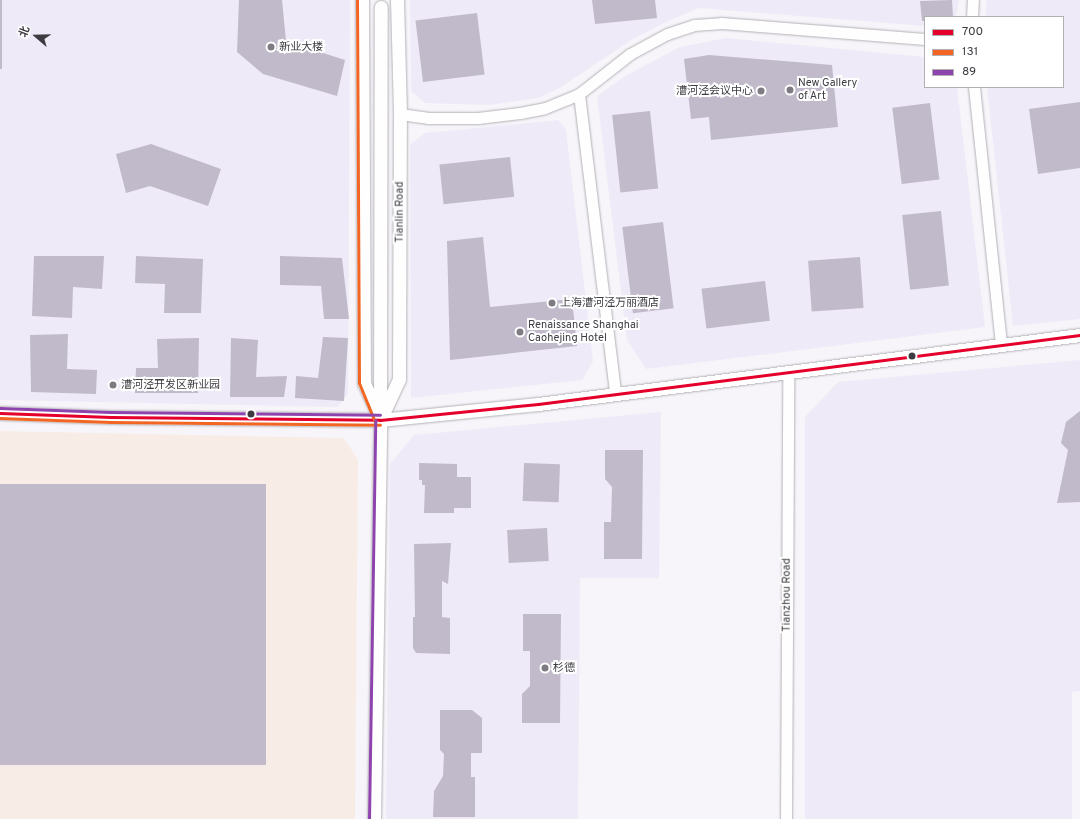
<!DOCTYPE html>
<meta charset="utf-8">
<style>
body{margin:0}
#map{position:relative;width:1080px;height:819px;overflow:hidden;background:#f7f5fa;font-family:Overpass,"Noto Sans SC",sans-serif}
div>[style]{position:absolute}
.built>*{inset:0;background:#efeaf7}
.industrial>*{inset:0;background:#f8ede6}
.building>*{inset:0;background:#c1baca;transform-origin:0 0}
.roads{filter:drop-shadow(0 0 1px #b3b1b6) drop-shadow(0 0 1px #b3b1b6)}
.minor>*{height:11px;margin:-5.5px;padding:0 5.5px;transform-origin:5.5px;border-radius:5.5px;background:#fefefe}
.tertiary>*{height:13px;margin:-6.5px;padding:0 6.5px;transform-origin:6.5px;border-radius:6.5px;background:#fefefe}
.bus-1>*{height:3px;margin:-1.5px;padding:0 1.5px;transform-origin:1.5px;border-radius:1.5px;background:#e4002b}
.bus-2>*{height:3px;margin:-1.5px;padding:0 1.5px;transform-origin:1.5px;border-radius:1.5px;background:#f26522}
.bus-3>*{height:3px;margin:-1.5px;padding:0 1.5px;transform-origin:1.5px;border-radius:1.5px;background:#8e44ad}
.dots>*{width:11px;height:11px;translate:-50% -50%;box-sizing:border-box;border:2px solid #fff;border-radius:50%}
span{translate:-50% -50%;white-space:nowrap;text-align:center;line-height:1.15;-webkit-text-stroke:4px #fff;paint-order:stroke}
.poi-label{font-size:11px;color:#3d3b41}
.left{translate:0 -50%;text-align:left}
.right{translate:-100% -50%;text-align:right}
.street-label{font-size:11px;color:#3d3b41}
.legend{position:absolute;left:924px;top:16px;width:140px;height:72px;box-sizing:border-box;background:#fff;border:1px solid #b1b1b3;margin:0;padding:5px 7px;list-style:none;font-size:12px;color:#3d3b41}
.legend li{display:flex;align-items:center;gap:8px;height:20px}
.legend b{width:20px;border:1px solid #b1b1b3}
.north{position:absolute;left:16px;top:16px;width:40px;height:40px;-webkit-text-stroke:3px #fff;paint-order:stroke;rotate:290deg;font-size:11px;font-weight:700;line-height:16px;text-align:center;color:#3d3b41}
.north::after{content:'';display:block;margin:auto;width:14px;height:18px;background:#3d3b41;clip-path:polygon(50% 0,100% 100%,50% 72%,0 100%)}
</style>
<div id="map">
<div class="built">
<i style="clip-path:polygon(0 0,350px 0,348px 394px,337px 407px,0 400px)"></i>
<i style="clip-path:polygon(410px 0,959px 0,956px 17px,925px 17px,925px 26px,699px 8px,666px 22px,633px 39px,558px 89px,538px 98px,490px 105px,425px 103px,411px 91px)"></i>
<i style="clip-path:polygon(987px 0,1080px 0,1080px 319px,1013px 326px,987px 87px,1063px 87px,1063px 17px,985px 17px)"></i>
<i style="clip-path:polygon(726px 38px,925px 57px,925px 87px,957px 87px,985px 327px,646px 369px,627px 340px,597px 96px,625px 76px,680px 47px)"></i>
<i style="clip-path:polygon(558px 120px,566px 130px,593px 361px,582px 380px,411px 398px,410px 145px,425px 133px)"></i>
<i style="clip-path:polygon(1080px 360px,1080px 691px,1072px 692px,1072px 819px,805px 819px,805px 417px,838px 382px)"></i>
<i style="clip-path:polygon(661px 412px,659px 578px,580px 578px,578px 819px,386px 819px,390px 464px,414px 435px)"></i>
</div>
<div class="industrial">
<i style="clip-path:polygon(0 431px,344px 438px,358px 460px,355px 819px,0 819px)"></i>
</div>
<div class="building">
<i style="left:0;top:0;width:2px;height:69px"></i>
<i style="clip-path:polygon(239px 0,282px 0,286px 41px,345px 60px,337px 96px,263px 74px,237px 52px)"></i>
<i style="clip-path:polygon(592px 0,655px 0,657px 18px,595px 24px)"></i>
<i style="clip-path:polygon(952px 0,953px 17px,925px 17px,925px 21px,922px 21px,920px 1px)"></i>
<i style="left:477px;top:13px;width:62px;height:62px;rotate:83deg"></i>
<i style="clip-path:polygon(709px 55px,832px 65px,838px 127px,711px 140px,709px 117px,691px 119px,684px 59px)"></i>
<i style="clip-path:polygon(1080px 102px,1080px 168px,1038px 174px,1029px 109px)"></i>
<i style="left:930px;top:103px;width:77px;height:38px;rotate:83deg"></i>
<i style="left:650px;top:111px;width:78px;height:38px;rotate:84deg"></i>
<i style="clip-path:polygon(151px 144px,221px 169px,208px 206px,150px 186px,126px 193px,116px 154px)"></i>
<i style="left:510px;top:157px;width:40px;height:71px;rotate:84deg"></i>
<i style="left:941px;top:211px;width:75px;height:39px;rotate:84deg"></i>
<i style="left:663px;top:222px;width:87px;height:41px;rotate:83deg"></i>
<i style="clip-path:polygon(483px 237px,490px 307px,572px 299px,577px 346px,450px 360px,447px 241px)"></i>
<i style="clip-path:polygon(34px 256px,104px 256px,102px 289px,73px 287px,72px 318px,32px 316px)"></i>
<i style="clip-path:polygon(136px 256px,203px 259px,201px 313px,164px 313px,165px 284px,135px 283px)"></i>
<i style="clip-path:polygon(280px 256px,342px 258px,349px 319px,324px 319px,321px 286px,280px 285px)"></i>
<i style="left:860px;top:257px;width:51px;height:52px;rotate:86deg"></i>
<i style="left:765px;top:281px;width:40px;height:64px;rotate:83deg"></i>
<i style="clip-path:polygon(68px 334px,67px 369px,97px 370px,96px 394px,31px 392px,30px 335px)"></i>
<i style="clip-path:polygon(323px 337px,348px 338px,344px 401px,295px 398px,296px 376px,318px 378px)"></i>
<i style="clip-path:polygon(199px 338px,198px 393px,135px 393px,136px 368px,158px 368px,157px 339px)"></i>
<i style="clip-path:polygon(231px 338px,258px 340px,256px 377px,287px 376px,284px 397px,230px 397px)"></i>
<i style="clip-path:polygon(1080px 411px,1080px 502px,1057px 503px,1068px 450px,1061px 443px,1066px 422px)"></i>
<i style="clip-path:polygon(605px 450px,643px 450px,642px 559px,604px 559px,604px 522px,611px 522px,612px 487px,605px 479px)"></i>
<i style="clip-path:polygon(419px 463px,457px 464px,457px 477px,471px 477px,471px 508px,454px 508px,454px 513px,424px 513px,425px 485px,422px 485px,422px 480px,419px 480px)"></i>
<i style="left:524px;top:463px;width:36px;height:38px;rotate:2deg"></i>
<i style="left:266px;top:484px;width:281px;height:266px;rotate:90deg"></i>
<i style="left:547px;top:528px;width:33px;height:40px;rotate:87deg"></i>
<i style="clip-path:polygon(451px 543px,448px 584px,442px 581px,442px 617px,450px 618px,450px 654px,416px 653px,413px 648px,413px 617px,415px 617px,414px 544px)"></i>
<i style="clip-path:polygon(523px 614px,561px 614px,560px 723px,522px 723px,522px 694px,530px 686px,530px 651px,523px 651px)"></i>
<i style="clip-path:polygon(440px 710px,472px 710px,482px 718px,482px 753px,471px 753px,471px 777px,475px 777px,475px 817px,433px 817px,434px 791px,443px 776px,444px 754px,440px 750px)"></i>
</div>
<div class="roads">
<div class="minor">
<i style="left:972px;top:17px;width:17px;rotate:-87deg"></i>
<i style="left:974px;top:87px;width:259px;rotate:84deg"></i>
<i style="left:579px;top:94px;width:300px;rotate:83.1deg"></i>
<i style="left:400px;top:114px;width:29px;rotate:8deg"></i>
<i style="left:429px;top:118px;width:49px"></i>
<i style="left:478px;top:118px;width:42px;rotate:-6.8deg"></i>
<i style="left:520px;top:113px;width:25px;rotate:-11deg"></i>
<i style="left:545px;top:108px;width:37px;rotate:-22deg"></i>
<i style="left:579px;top:94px;width:65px;rotate:-38.1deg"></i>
<i style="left:630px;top:54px;width:42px;rotate:-28.4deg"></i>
<i style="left:667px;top:34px;width:28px;rotate:-18deg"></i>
<i style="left:694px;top:25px;width:27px;rotate:-4deg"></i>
<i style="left:721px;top:23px;width:205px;rotate:4.5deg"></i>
<i style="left:786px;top:819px;width:447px;rotate:-89.7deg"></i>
</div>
<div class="tertiary">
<i style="left:362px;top:0;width:383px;rotate:89.7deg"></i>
<i style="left:364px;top:383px;width:36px;rotate:66deg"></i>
<i style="left:0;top:413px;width:111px;rotate:2.1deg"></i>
<i style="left:111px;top:417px;width:269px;rotate:0.6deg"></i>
<i style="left:380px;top:420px;width:159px;rotate:-5.8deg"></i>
<i style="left:538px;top:404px;width:546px;rotate:-7.26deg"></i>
<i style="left:382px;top:416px;width:41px;rotate:-65.3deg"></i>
<i style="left:399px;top:379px;width:265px;rotate:-89.8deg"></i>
<i style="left:400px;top:114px;width:114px;rotate:-91.5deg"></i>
<i style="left:374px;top:819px;width:399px;rotate:-89.1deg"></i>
<i style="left:380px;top:420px;width:413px;rotate:-89.9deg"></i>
</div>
</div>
<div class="bus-1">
<i style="left:0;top:413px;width:111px;rotate:2.1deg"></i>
<i style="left:111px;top:417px;width:269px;rotate:0.6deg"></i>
<i style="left:380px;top:420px;width:159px;rotate:-5.8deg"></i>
<i style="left:538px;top:404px;width:546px;rotate:-7.26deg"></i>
</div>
<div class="bus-2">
<i style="left:357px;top:0;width:383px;rotate:89.7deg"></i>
<i style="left:359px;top:383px;width:42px;rotate:67.7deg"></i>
<i style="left:0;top:418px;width:111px;rotate:2.1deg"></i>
<i style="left:111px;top:422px;width:269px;rotate:0.6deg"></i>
</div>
<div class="bus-3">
<i style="left:0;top:408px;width:111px;rotate:2.1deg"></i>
<i style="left:111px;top:412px;width:269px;rotate:0.6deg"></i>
<i style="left:369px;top:819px;width:399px;rotate:-89.1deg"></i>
</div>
<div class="dots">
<i style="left:271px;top:47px;background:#7e7c82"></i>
<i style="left:790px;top:90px;background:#7e7c82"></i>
<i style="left:761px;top:91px;background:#7e7c82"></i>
<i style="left:552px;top:303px;background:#7e7c82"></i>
<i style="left:520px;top:332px;background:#7e7c82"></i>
<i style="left:912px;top:356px;background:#3d3b41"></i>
<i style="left:113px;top:385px;background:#7e7c82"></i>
<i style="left:251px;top:414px;background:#3d3b41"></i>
<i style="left:545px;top:668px;background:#7e7c82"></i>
</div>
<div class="poi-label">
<span class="left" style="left:279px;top:47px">新业大楼</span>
<span class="left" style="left:798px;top:90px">New Gallery<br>of Art</span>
<span class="right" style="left:753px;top:91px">漕河泾会议中心</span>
<span class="left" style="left:560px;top:303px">上海漕河泾万丽酒店</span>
<span class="left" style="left:528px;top:332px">Renaissance Shanghai<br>Caohejing Hotel</span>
<span class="left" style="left:121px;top:385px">漕河泾开发区新业园</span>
<span class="left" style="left:553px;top:668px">杉德</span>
</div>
<div class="street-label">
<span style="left:400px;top:212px;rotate:-90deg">Tianlin Road</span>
<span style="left:787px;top:595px;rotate:-90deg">Tianzhou Road</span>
</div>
<ul class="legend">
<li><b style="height:5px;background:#e4002b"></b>700</li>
<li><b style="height:5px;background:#f26522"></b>131</li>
<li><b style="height:5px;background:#8e44ad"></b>89</li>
</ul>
<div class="north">北</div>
</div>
